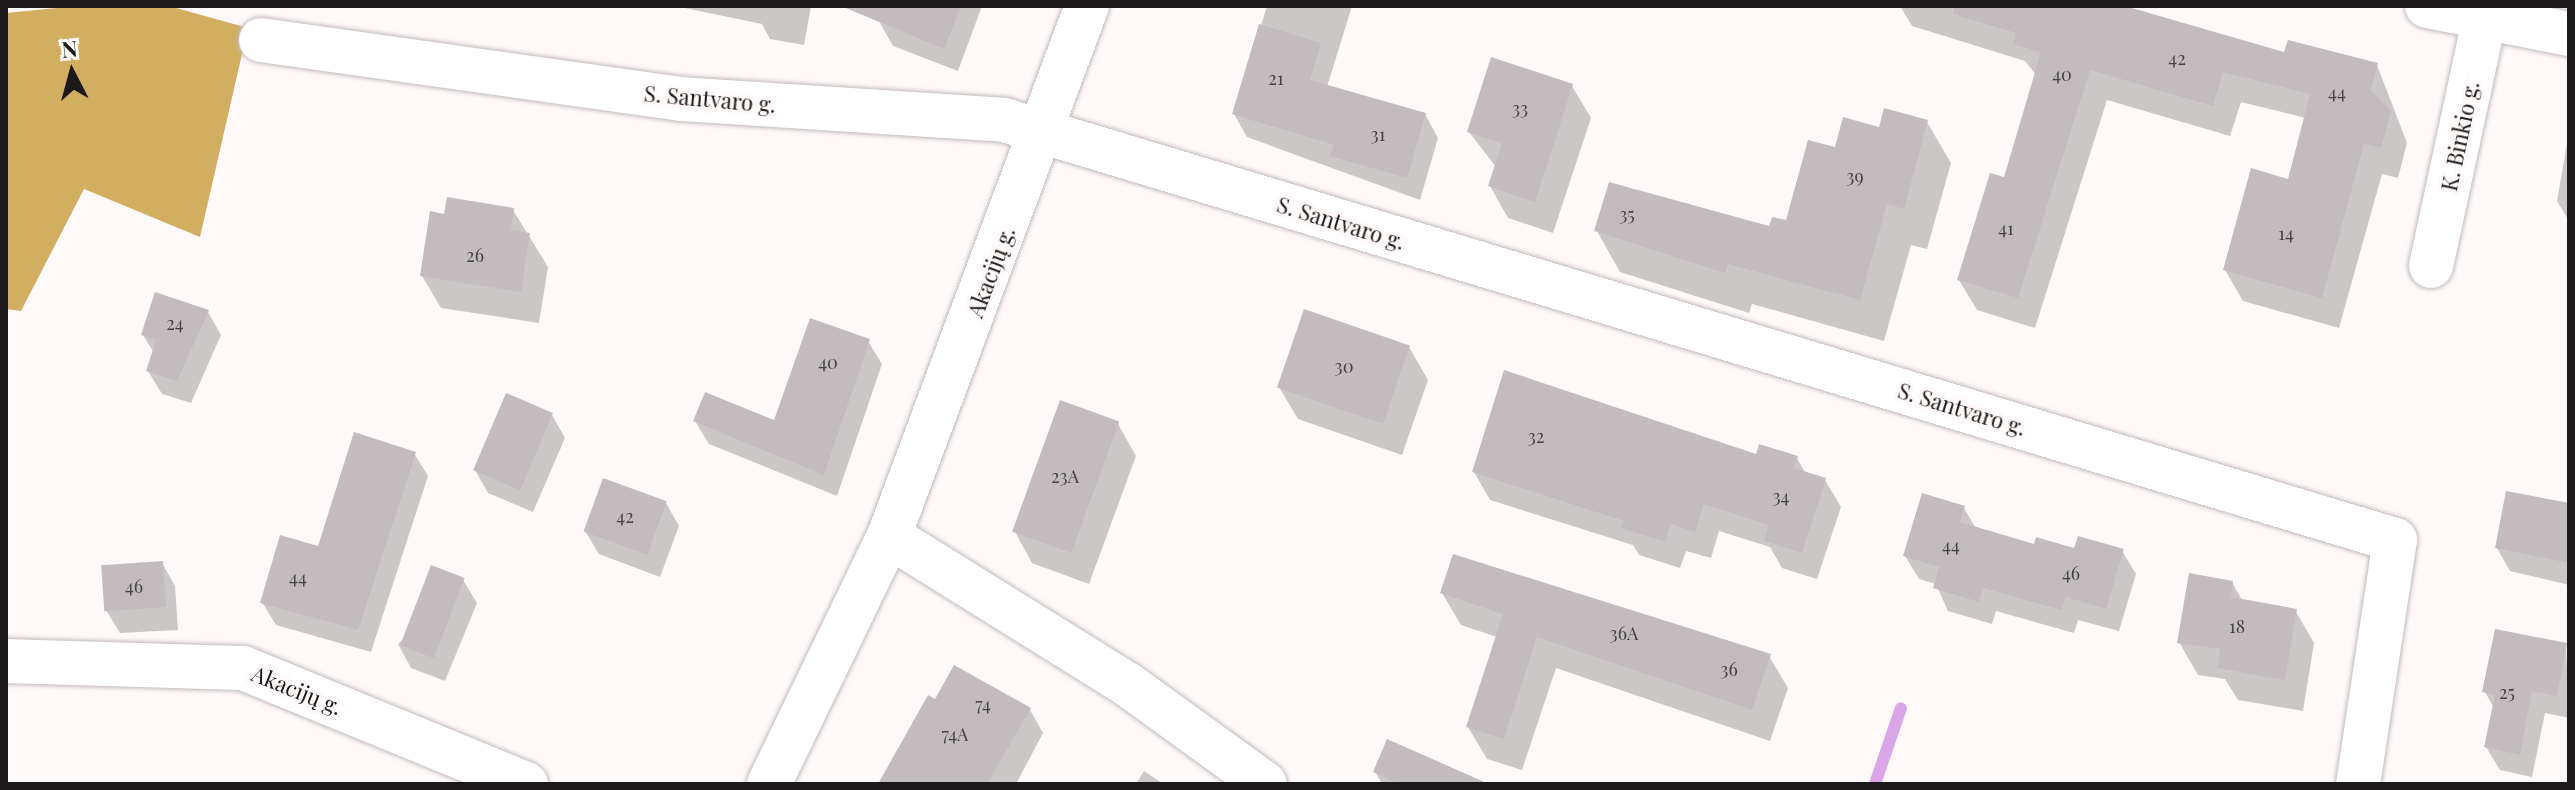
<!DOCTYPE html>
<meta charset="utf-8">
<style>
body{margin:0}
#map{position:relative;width:2575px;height:790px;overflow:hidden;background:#fff9f9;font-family:"Playfair Display",serif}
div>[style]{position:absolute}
.forest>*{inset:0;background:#d2ae61}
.shadow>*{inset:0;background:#0003}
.stream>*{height:12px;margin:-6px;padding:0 6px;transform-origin:6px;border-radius:6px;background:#daa6e7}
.building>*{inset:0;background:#c2bcbe;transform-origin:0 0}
.roads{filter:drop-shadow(0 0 2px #c2bbbb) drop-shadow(0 0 2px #c2bbbb)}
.minor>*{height:44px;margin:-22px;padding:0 22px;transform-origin:22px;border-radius:22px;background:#fff}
span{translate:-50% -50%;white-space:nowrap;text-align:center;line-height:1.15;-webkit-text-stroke:8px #fff9f9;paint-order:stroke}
.number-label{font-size:18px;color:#454242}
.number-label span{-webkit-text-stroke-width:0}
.street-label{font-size:22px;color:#1b1919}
.frame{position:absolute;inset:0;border:8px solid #1b1919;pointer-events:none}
.north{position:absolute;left:32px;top:32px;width:80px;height:80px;-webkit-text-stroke:6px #fff9f9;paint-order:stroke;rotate:354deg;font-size:22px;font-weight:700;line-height:32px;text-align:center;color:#1b1919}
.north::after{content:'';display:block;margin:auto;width:28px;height:36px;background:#1b1919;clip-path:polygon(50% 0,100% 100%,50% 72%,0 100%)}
</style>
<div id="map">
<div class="forest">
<i style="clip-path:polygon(77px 6px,169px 6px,248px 28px,200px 237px,84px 189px,21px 311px,6px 309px,6px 13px)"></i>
</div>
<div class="shadow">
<i style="clip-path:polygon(675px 6px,811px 6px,804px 45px,770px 39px,762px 24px)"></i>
<i style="clip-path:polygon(886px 6px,982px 6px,958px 71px,893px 46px,880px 23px)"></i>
<i style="clip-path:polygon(1267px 6px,1352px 6px,1327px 87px,1425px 114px,1438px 138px,1420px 200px,1247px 137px,1234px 114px)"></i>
<i style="clip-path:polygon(1900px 6px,2118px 6px,2286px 55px,2377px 65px,2407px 143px,2398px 178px,2382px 174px,2339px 328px,2243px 301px,2225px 270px,2289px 181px,2306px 118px,2241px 102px,2230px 136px,2107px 100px,2035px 328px,1977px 310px,1959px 280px,2006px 179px,2036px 75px,2025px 61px,1912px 26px)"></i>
<i style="clip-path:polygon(1572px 86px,1591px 118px,1553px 233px,1508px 218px,1490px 186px,1496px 167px,1469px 132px)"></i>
<i style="clip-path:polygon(1927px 122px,1951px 163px,1927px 249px,1911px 245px,1884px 341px,1752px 304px,1749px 313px,1620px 272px,1597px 231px,1771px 228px,1787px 222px,1837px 150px,1880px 129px)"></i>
<i style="clip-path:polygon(2569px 132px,2569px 221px,2557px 201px)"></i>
<i style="clip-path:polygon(513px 210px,548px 267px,539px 323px,441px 308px,422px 276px,446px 216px)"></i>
<i style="clip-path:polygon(208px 312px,221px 335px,191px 403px,162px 394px,148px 371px,154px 353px,143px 335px)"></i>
<i style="clip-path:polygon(868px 341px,882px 364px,837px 496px,709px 444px,695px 421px,776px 422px)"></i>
<i style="clip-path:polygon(1409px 347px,1428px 380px,1402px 455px,1298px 419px,1279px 387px)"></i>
<i style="clip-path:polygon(552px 415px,565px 438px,533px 512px,488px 493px,475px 470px)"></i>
<i style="clip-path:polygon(1118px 424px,1136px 456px,1089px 584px,1032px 563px,1014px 530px)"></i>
<i style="clip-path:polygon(414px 453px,428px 476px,371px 652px,276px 625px,262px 602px)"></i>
<i style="clip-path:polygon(1757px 457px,1797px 458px,1806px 474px,1825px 480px,1841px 507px,1817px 579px,1782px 568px,1770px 547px,1719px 531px,1711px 558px,1686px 551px,1680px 568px,1639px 555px,1633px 545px,1490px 500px,1474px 472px)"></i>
<i style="clip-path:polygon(666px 503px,679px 526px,660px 577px,599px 554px,585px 531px)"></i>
<i style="clip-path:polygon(2569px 505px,2569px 585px,2510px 571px,2497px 548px)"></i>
<i style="clip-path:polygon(1964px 508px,1977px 530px,2035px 546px,2122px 551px,2136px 574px,2119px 631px,2078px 620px,2074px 633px,1996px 611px,1992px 624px,1948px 611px,1936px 584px,1919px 579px,1905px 556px)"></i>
<i style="clip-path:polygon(162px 563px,175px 586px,178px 630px,120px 633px,106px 610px)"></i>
<i style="clip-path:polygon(463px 580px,477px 603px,445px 681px,411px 668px,398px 644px)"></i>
<i style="clip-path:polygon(2232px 582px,2243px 602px,2295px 610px,2314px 643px,2303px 711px,2238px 700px,2225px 679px,2198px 675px,2179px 642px)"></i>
<i style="clip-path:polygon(1442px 593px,1769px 656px,1788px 688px,1770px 741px,1556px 668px,1522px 770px,1487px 759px,1468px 727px,1497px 637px,1461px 625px)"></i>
<i style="clip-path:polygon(2566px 645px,2569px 718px,2545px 713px,2532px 777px,2500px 770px,2486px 747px,2494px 708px,2485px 692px)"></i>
<i style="clip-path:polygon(936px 702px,1030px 710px,1043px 733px,1016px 784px,879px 784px)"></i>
<i style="clip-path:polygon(1144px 771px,1163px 784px,1136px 784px)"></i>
<i style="clip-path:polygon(1375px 772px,1462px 784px,1382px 784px)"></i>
</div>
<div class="stream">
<i style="left:1875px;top:784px;width:80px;rotate:-71.1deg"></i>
</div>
<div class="building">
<i style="clip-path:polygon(841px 6px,961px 6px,944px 49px)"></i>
<i style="clip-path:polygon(1955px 6px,2125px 6px,2284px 52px,2288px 40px,2378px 63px,2371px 90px,2391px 111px,2381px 148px,2364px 144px,2322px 298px,2223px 270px,2251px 168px,2288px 179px,2310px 94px,2223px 72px,2213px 106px,2090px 70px,2018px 298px,1957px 280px,1990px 173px,2004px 177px,2041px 52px,2013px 44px,2016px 33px,1953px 14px)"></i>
<i style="clip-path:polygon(1259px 24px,1321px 43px,1310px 80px,1426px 113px,1407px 178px,1330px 156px,1334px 145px,1232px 114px)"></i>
<i style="clip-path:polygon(1491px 57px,1573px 84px,1535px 202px,1488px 186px,1502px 143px,1467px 132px)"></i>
<i style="clip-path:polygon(1884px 108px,1928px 120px,1904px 209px,1887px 204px,1860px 300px,1728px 264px,1725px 273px,1594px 231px,1609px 182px,1769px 226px,1772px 217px,1786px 220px,1808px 140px,1835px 147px,1843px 117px,1879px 127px)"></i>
<i style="clip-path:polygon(447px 197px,514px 208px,511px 230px,530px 233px,521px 292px,420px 276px,430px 211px,444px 214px)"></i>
<i style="clip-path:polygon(155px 292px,209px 310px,177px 381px,146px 371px,156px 340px,141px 335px)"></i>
<i style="left:1304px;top:309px;width:112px;height:83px;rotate:19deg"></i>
<i style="clip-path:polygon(810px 318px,870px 339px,824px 475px,693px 421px,705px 392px,774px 420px)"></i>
<i style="clip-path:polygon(1504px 370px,1756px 454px,1759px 444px,1798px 456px,1794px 468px,1826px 478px,1802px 553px,1764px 541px,1769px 525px,1704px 504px,1695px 532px,1671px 524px,1665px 542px,1621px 528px,1624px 521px,1472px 472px)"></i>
<i style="left:506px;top:393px;width:51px;height:84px;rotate:23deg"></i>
<i style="left:1060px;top:400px;width:63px;height:140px;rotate:20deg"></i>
<i style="clip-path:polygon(354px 432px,416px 452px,358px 630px,260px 603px,280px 535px,318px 546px)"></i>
<i style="left:603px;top:478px;width:68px;height:57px;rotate:20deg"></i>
<i style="clip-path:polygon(2506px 491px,2569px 503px,2569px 563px,2495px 548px)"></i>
<i style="clip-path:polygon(1922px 493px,1965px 506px,1960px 522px,2034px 544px,2036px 537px,2074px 548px,2078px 536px,2124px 549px,2106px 609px,2066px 597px,2061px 610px,1983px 588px,1979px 602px,1933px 588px,1939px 567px,1903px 556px)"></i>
<i style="clip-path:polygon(1453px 554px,1771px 654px,1752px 710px,1537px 637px,1504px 739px,1466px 727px,1503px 614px,1440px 593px)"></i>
<i style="left:163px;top:561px;width:46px;height:62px;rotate:86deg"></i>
<i style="left:431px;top:565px;width:36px;height:86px;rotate:21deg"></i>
<i style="clip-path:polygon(2189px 573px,2233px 581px,2231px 597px,2297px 609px,2285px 680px,2217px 668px,2220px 649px,2177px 643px)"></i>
<i style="clip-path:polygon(2495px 629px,2567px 643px,2557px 696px,2532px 691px,2520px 755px,2484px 747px,2495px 695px,2482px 692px)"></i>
<i style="clip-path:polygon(954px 665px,1031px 708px,987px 784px,878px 784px,928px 695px,935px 699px)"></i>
<i style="clip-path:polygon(1387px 739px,1489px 784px,1399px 784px,1373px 772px)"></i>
</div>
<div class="roads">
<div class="minor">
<i style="left:2427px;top:6px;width:145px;rotate:11.2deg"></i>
<i style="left:261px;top:40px;width:424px;rotate:8deg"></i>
<i style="left:681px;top:99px;width:324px;rotate:3.7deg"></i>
<i style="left:1004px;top:120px;width:1453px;rotate:16.8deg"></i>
<i style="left:2395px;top:540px;width:247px;rotate:98.6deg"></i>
<i style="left:2431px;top:266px;width:266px;rotate:-77.8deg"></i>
<i style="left:889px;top:536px;width:280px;rotate:31.9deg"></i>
<i style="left:1127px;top:684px;width:170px;rotate:35.9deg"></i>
<i style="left:6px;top:661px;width:237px;rotate:1.7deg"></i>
<i style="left:243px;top:668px;width:306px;rotate:22.3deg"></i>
<i style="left:769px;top:784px;width:276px;rotate:-64.2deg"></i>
<i style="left:889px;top:536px;width:566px;rotate:-69.52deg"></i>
</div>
</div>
<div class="number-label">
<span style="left:2177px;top:58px">42</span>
<span style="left:2062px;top:74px">40</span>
<span style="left:1276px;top:78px">21</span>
<span style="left:2337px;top:92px">44</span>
<span style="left:1520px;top:108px">33</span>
<span style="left:1378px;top:134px">31</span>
<span style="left:1855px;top:176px">39</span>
<span style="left:1627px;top:214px">35</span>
<span style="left:2006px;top:228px">41</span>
<span style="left:2286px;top:233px">14</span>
<span style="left:475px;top:255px">26</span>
<span style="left:175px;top:323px">24</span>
<span style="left:828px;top:362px">40</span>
<span style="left:1344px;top:366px">30</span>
<span style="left:1536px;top:436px">32</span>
<span style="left:1065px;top:476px">23A</span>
<span style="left:1781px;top:496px">34</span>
<span style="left:625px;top:516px">42</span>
<span style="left:1951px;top:545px">44</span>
<span style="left:2071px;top:573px">46</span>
<span style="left:298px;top:577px">44</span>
<span style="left:134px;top:586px">46</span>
<span style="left:2237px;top:626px">18</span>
<span style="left:1624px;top:633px">36A</span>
<span style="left:1729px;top:669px">36</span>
<span style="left:2507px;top:692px">25</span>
<span style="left:983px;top:704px">74</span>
<span style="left:955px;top:734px">74A</span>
</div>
<div class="street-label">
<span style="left:710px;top:99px;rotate:5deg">S. Santvaro g.</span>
<span style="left:2460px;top:136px;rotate:-78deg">K. Binkio g.</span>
<span style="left:1341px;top:223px;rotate:17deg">S. Santvaro g.</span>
<span style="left:991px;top:272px;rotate:-69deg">Akacijų g.</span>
<span style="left:1962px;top:409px;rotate:17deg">S. Santvaro g.</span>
<span style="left:297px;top:690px;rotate:22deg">Akacijų g.</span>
</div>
<div class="frame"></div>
<div class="north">N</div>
</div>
